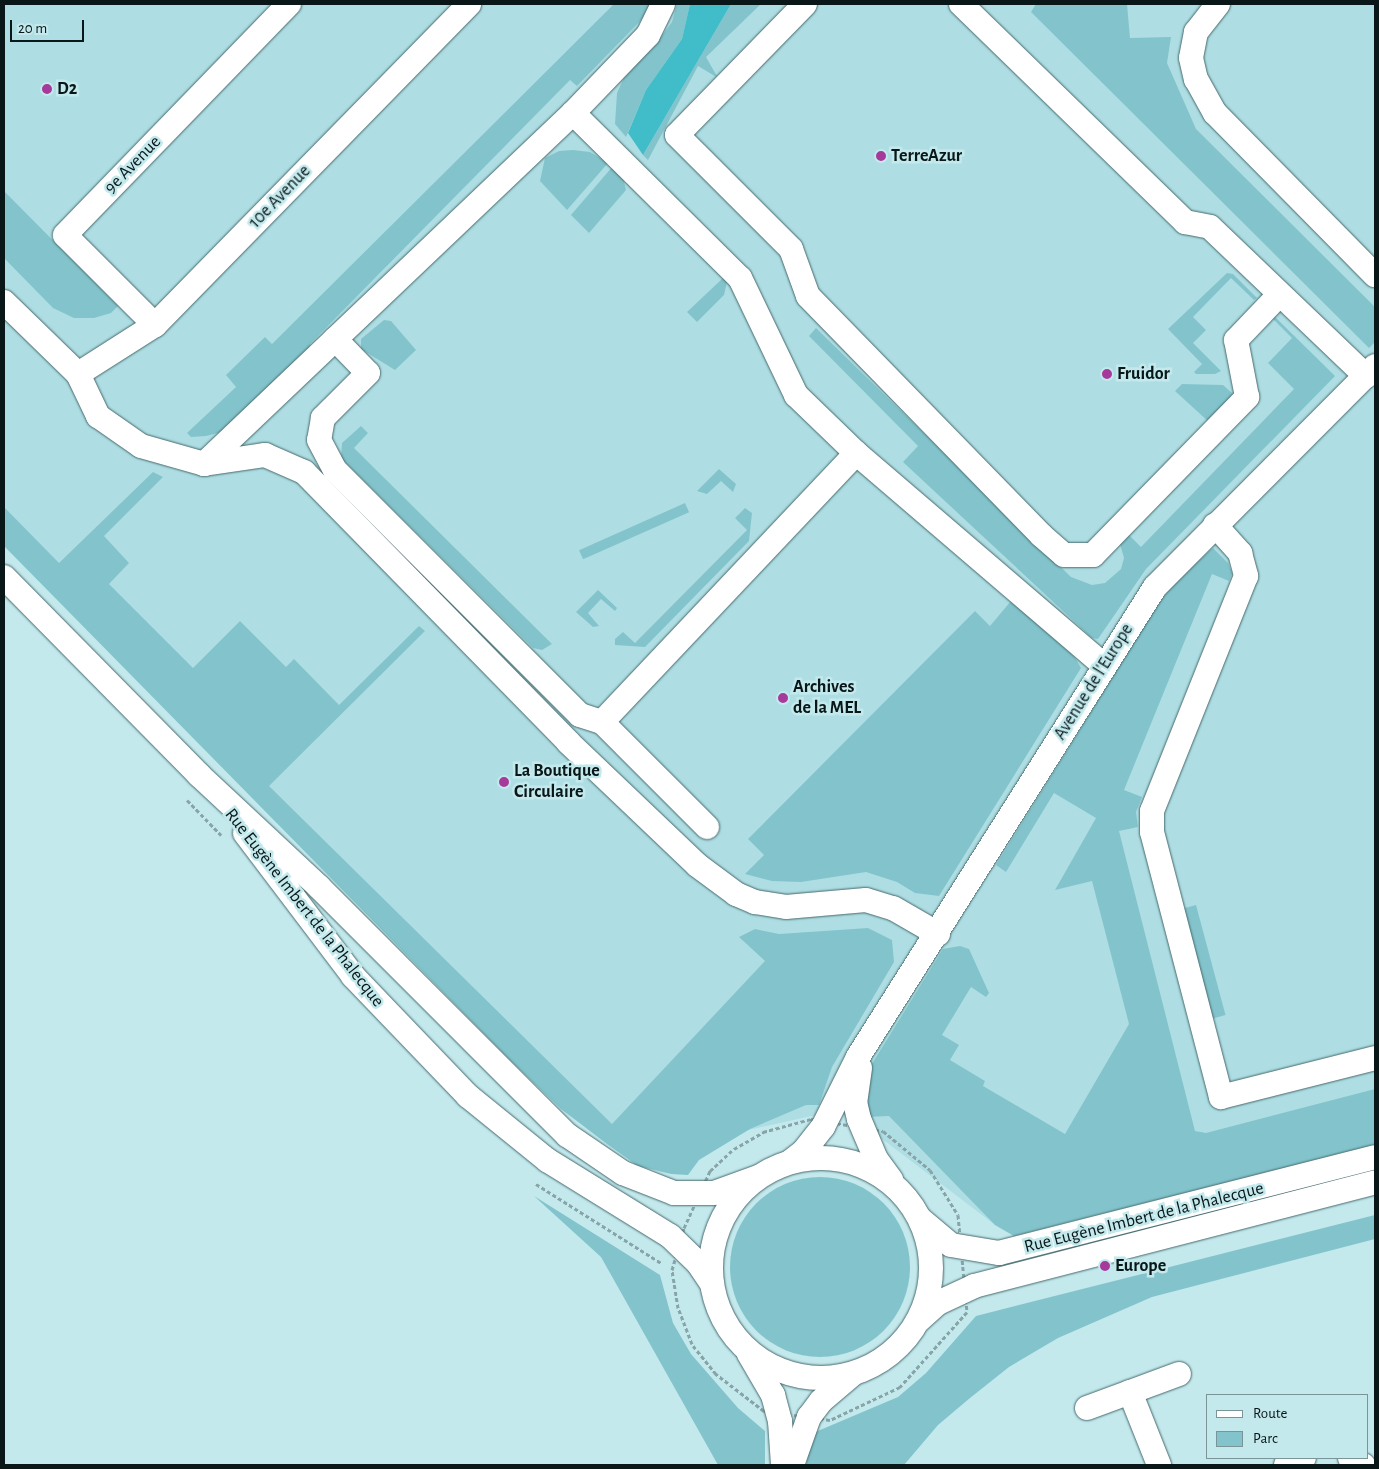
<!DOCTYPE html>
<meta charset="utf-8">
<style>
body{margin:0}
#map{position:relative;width:1379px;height:1469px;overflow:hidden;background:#c3e9ed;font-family:"Alegreya Sans",sans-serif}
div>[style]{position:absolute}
.built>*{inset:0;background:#aedee3}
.green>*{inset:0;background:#83c4cc;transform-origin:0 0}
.round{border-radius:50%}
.forest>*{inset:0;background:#41bcc9}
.path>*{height:3px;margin-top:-1.5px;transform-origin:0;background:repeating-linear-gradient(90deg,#87a5a8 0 4px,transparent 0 6.5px)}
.roads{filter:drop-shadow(0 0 1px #46696d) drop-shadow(0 0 1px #46696d)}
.minor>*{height:24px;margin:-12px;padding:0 12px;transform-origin:12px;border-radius:12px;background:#fff}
.minor>.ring{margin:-12px;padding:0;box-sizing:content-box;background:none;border:24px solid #fff;border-radius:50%}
.dots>*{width:14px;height:14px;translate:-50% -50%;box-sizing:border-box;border:2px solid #c3e9ed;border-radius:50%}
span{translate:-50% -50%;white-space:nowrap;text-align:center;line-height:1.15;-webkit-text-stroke:5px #c3e9ed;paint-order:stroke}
.poi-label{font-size:18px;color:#091718;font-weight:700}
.left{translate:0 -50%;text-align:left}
.street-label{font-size:18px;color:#091718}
.frame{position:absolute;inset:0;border:5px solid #091718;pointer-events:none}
.legend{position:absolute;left:1206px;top:1394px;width:162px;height:65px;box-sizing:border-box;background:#c3e9ed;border:1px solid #799598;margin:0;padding:6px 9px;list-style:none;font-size:15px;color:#091718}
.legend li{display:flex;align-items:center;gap:10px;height:25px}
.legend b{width:25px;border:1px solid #799598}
.scale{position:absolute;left:10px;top:20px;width:74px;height:22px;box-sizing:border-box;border:2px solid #091718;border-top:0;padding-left:6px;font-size:15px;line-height:18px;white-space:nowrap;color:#091718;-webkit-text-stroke:4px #c3e9ed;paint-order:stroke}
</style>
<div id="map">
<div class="built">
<i style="clip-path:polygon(4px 4px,1375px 4px,1375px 1145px,1014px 1236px,995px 1225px,843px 1109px,662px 1149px,621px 1147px,4px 540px)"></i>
</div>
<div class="green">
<i style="clip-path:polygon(614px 4px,651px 4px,648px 13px,577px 86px,570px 80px,310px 344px,309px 353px,226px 431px,206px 436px,191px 437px,187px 433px,236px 387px,226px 375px,265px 337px,272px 344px)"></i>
<i style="clip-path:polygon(677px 4px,690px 4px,682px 39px,646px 90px,626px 137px,615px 124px,617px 93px,627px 71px,653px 48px,672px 22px)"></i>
<i style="clip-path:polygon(731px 4px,761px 4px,706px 57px,718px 78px,698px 66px,648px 160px,643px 155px)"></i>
<i style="clip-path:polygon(1036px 4px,1127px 4px,1130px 38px,1171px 37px,1167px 63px,1196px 129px,1375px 307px,1375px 342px,1369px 348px,1031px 12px)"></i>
<i style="clip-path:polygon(573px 150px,590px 152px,608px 163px,567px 210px,540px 181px,545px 158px,559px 151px)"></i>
<i style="clip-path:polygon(613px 166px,623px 178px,626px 190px,589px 233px,571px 215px)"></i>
<i style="clip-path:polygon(4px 191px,118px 306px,111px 313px,94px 318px,74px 318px,53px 308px,4px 258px)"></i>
<i style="clip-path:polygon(1227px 273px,1233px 274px,1257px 298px,1254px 300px,1231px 278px,1193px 317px,1206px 330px,1193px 343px,1221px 371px,1215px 374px,1196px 374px,1194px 372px,1202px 364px,1168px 329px)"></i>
<i style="clip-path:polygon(723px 278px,727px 282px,724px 295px,697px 322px,687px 312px)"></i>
<i style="clip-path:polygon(1273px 315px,1335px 376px,1146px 569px,1098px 639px,1092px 638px,903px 462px,918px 446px,809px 336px,816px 328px,1071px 577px,1092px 585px,1105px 583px,1121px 569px,1124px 558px,1120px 544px,1128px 534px,1141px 547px,1294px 389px,1268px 363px,1292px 338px,1271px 317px)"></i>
<i style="clip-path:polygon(384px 320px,391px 321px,416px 350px,395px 370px,361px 349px,361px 339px)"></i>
<i style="clip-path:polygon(1182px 384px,1223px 385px,1232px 393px,1231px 401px,1210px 423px,1175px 391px)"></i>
<i style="clip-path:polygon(361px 426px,368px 433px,354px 448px,552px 644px,542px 650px,533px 648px,341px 458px,342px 443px)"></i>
<i style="clip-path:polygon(719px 469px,736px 484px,733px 492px,721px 481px,707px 494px,697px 491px)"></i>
<i style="clip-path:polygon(153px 472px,163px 477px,104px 536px,129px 563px,109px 584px,193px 668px,240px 621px,286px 667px,294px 659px,339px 705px,419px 626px,425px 631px,269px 786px,612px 1124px,765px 961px,739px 937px,755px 929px,779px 934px,868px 928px,892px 940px,894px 962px,832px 1067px,819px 1105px,806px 1105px,750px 1129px,699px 1160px,688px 1175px,671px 1174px,638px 1166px,607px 1144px,561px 1109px,509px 1059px,4px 546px,4px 507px,59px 563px)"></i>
<i style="left:685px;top:503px;width:10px;height:116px;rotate:66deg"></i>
<i style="clip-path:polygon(745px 508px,752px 513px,749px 541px,645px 647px,615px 645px,615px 639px,623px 632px,635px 643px,747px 530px,735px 518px)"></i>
<i style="clip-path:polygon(1213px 548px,1228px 563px,1232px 573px,1229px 581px,1212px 574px,1124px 790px,1142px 797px,1136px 812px,1138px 827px,1119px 831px,1195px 1131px,1206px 1133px,1375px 1089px,1375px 1145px,1014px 1236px,995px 1225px,889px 1116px,866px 1117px,865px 1085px,870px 1067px,943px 949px,960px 946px,969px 949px,989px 993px,986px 997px,971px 987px,942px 1035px,959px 1045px,950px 1060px,985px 1081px,983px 1086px,1065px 1134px,1129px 1024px,1092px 881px,1055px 890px,1096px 818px,1054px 793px,1006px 872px,996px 865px,1152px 614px,1172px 585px)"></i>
<i style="clip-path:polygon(598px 590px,617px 608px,615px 611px,601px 599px,588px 613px,599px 626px,593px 627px,576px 612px)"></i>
<i style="clip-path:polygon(1011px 601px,1074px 656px,1081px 668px,939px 896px,915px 893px,897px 882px,866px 872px,801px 882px,772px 881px,745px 874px,764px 855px,748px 839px,975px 611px,990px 626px)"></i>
<i style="left:1196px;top:905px;width:114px;height:19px;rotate:75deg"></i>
<i class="round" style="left:730px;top:1177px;width:180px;height:180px"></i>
<i style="clip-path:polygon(534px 1196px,660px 1275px,673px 1323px,691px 1354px,738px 1408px,765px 1431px,765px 1465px,718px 1465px,601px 1257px)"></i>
<i style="clip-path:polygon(1375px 1215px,1375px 1239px,1152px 1297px,1058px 1338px,1009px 1367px,970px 1398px,938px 1425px,904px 1465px,806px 1465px,813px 1433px,898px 1397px,926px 1373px,976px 1316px)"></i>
</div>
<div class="forest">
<i style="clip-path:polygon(690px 4px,731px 4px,643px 155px,628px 133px,646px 90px,682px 39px)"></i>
</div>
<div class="path">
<i style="left:187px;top:800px;width:49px;rotate:45.8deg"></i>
<i style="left:811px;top:1119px;width:73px;rotate:9.5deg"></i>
<i style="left:883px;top:1131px;width:61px;rotate:39.7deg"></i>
<i style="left:930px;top:1170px;width:53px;rotate:58.1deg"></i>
<i style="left:958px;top:1215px;width:97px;rotate:84.7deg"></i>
<i style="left:967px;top:1312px;width:101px;rotate:131.8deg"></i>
<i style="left:900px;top:1387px;width:77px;rotate:154.8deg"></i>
<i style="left:830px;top:1420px;width:67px;rotate:-172.2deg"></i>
<i style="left:764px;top:1411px;width:61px;rotate:-142.4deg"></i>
<i style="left:716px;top:1374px;width:38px;rotate:-129deg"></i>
<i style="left:692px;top:1344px;width:39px;rotate:-111deg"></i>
<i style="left:678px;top:1308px;width:38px;rotate:-99deg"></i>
<i style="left:672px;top:1270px;width:44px;rotate:-74.1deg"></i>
<i style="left:684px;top:1228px;width:63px;rotate:-65.5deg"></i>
<i style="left:710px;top:1171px;width:33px;rotate:-43deg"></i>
<i style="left:734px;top:1149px;width:34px;rotate:-30deg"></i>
<i style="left:763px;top:1132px;width:50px;rotate:-15.2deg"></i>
<i style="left:536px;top:1184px;width:148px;rotate:32.3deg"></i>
</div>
<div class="roads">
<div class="minor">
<i style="left:805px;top:4px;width:183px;rotate:134.3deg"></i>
<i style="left:677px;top:135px;width:161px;rotate:45deg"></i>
<i style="left:791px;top:249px;width:50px;rotate:70.1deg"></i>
<i style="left:808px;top:296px;width:334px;rotate:45.7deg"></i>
<i style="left:1041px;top:535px;width:30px;rotate:41deg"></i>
<i style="left:1064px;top:555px;width:29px"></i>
<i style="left:1093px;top:555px;width:221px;rotate:-45.7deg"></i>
<i style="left:1247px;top:397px;width:58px;rotate:-100.9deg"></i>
<i style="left:1236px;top:340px;width:62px;rotate:-46.3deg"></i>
<i style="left:961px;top:4px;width:313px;rotate:44.2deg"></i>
<i style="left:1185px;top:222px;width:25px;rotate:11deg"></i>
<i style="left:1210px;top:227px;width:216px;rotate:43.7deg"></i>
<i style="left:1218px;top:4px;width:36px;rotate:128deg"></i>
<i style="left:1196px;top:32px;width:26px;rotate:101deg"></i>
<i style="left:1191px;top:58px;width:22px;rotate:77deg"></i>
<i style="left:1196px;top:79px;width:39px;rotate:61deg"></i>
<i style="left:1215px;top:113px;width:228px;rotate:45.4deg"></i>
<i style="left:573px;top:113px;width:235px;rotate:44.7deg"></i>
<i style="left:740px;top:278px;width:130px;rotate:64.4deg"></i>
<i style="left:796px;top:395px;width:83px;rotate:44deg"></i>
<i style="left:856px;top:453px;width:326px;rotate:40.6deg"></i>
<i style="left:4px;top:302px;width:103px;rotate:44.2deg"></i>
<i style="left:78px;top:374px;width:47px;rotate:64.5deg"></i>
<i style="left:98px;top:416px;width:52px;rotate:34.9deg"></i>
<i style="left:141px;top:446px;width:66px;rotate:15.9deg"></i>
<i style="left:204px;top:464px;width:62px;rotate:-8.4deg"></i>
<i style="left:265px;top:455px;width:43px;rotate:23.6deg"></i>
<i style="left:304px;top:472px;width:378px;rotate:45.6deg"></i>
<i style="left:568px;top:742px;width:178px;rotate:43.6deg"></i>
<i style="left:697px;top:865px;width:49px;rotate:36.6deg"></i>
<i style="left:736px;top:894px;width:21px;rotate:23deg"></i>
<i style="left:755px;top:902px;width:31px;rotate:9deg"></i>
<i style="left:786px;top:907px;width:80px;rotate:-5deg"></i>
<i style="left:866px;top:900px;width:28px;rotate:17deg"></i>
<i style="left:893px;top:908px;width:52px;rotate:30deg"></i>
<i style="left:155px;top:325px;width:127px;rotate:-135deg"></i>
<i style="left:65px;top:235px;width:322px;rotate:-45.9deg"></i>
<i style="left:335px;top:339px;width:47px;rotate:45.9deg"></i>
<i style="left:368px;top:373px;width:64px;rotate:135deg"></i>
<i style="left:323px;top:418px;width:22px;rotate:100deg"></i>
<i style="left:319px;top:440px;width:34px;rotate:62deg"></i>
<i style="left:335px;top:470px;width:346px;rotate:45deg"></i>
<i style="left:580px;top:715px;width:23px;rotate:18deg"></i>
<i style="left:78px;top:374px;width:91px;rotate:-32.5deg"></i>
<i style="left:155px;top:325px;width:449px;rotate:-45.6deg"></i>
<i style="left:204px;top:464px;width:509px;rotate:-43.57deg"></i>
<i style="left:573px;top:113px;width:108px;rotate:-46.1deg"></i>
<i style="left:648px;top:35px;width:34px;rotate:-64deg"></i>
<i style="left:1215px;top:525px;width:38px;rotate:48deg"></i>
<i style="left:1240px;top:553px;width:24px;rotate:75deg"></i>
<i style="left:1246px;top:576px;width:253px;rotate:111.8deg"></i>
<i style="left:1152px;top:811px;width:21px;rotate:90deg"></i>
<i style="left:1152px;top:832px;width:274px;rotate:75.4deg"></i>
<i style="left:1221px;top:1097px;width:159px;rotate:-14.2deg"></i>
<i style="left:4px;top:577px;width:278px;rotate:45.4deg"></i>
<i style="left:199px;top:775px;width:164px;rotate:43deg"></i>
<i style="left:319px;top:887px;width:351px;rotate:45deg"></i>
<i style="left:567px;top:1135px;width:68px;rotate:34.2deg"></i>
<i style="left:623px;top:1173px;width:55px;rotate:21.4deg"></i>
<i style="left:674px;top:1193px;width:40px"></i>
<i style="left:714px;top:1193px;width:47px;rotate:-20deg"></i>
<i style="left:707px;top:827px;width:148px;rotate:-135deg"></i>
<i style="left:602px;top:722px;width:370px;rotate:-46.6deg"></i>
<i style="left:245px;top:833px;width:179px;rotate:52.9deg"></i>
<i style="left:353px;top:976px;width:166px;rotate:46.2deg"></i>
<i style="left:468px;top:1096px;width:102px;rotate:39deg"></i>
<i style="left:547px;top:1160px;width:145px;rotate:31.7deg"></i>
<i style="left:670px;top:1236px;width:39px;rotate:44deg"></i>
<i style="left:698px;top:1263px;width:25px;rotate:56deg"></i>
<i style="left:860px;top:1068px;width:34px;rotate:98deg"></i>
<i style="left:855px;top:1102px;width:17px;rotate:77deg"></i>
<i style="left:859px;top:1119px;width:43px;rotate:67deg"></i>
<i style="left:876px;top:1159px;width:26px;rotate:54deg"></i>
<i class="ring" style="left:711px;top:1158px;width:196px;height:196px"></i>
<i style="left:790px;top:1162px;width:18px;rotate:-38deg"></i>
<i style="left:804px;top:1151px;width:31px;rotate:-52deg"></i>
<i style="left:823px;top:1127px;width:78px;rotate:-63.4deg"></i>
<i style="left:858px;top:1057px;width:556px;rotate:-57.71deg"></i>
<i style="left:1155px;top:587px;width:312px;rotate:-45.1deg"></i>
<i style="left:920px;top:1219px;width:40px;rotate:40deg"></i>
<i style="left:951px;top:1245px;width:49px;rotate:9.5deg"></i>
<i style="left:999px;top:1253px;width:388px;rotate:-14.3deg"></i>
<i style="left:919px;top:1320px;width:25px;rotate:-42deg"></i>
<i style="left:938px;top:1303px;width:40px;rotate:-25deg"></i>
<i style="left:974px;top:1286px;width:414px;rotate:-14.5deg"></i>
<i style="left:749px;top:1354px;width:48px;rotate:59.7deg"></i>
<i style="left:773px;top:1395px;width:27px;rotate:75deg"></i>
<i style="left:780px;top:1421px;width:44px;rotate:86.1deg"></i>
<i style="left:1130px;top:1392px;width:79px;rotate:68.3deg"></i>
<i style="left:1087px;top:1408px;width:98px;rotate:-20.3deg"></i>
<i style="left:1350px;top:1458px;width:15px;rotate:28deg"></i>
<i style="left:792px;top:1465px;width:51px;rotate:-70.5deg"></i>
<i style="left:809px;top:1417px;width:20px;rotate:-53deg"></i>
<i style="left:821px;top:1401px;width:42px;rotate:-40.2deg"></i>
<i style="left:1286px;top:1465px;width:19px;rotate:-21deg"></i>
</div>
</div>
<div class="dots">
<i style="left:47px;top:89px;background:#a63a9a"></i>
<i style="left:881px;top:156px;background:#a63a9a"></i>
<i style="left:1107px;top:374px;background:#a63a9a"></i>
<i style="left:783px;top:698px;background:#a63a9a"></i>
<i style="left:504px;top:782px;background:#a63a9a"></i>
<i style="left:1105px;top:1266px;background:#a63a9a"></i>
</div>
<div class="poi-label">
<span class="left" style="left:57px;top:89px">D2</span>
<span class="left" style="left:891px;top:156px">TerreAzur</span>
<span class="left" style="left:1117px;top:374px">Fruidor</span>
<span class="left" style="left:793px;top:698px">Archives<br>de la MEL</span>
<span class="left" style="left:514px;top:782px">La Boutique<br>Circulaire</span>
<span class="left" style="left:1115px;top:1266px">Europe</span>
</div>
<div class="street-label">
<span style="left:133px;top:165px;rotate:-46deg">9e Avenue</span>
<span style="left:280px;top:197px;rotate:-46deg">10e Avenue</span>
<span style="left:1094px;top:682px;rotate:-58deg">Avenue de l'Europe</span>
<span style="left:304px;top:908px;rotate:52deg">Rue Eugène Imbert de la Phalecque</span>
<span style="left:1144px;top:1218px;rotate:-14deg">Rue Eugène Imbert de la Phalecque</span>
</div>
<div class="frame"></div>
<ul class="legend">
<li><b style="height:6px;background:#fff"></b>Route</li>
<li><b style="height:14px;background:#83c4cc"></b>Parc</li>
</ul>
<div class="scale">20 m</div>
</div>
